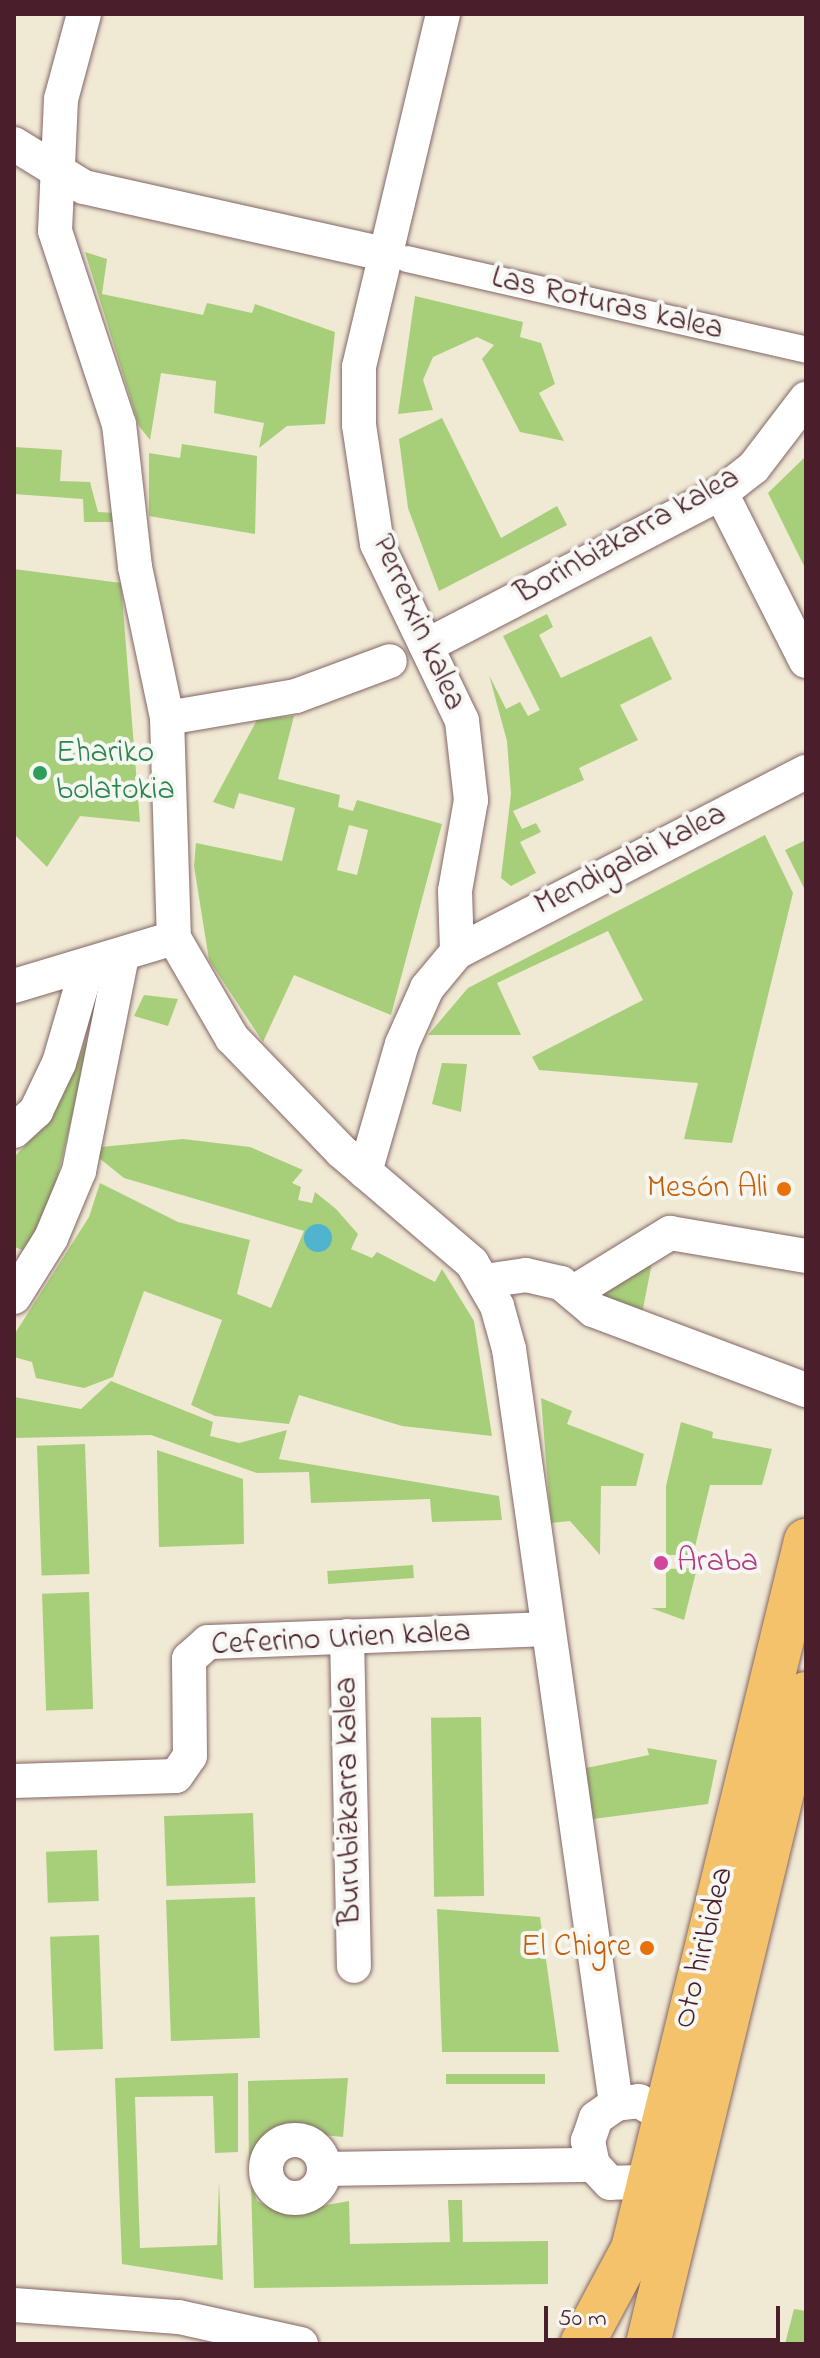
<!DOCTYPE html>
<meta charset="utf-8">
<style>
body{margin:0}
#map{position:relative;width:820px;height:2358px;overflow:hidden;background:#f0e9d4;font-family:"Indie Flower",sans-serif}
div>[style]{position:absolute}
.green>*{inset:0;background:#a7cf7a;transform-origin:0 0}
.water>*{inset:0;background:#50b4cf}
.round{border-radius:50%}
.roads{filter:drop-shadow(0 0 2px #846666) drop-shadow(0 0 2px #846666)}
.pedestrian>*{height:26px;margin:-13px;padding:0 13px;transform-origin:13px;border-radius:13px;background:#fff}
.minor>*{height:34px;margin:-17px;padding:0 17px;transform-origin:17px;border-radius:17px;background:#fff}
.minor>.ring{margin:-17px;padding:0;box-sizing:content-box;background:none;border:34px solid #fff;border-radius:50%}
.primary>*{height:44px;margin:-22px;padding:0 22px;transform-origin:22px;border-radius:22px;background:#f4c26a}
.dots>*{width:22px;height:22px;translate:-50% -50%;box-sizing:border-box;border:4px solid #f6f6f2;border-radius:50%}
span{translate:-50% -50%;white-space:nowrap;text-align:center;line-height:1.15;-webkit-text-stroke:8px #f6f6f2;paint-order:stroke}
.street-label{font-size:32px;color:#4a1f2b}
.leisure-label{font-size:32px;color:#27864d}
.left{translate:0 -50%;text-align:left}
.food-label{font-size:32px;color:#c56008}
.right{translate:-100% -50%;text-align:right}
.hotel-label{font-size:32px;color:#b23c85}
.frame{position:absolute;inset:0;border:16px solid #4a1f2b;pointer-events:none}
.scale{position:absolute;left:544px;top:2306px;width:236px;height:36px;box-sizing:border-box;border:4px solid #4a1f2b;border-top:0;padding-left:10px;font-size:24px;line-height:28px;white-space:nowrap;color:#4a1f2b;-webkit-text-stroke:6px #f6f6f2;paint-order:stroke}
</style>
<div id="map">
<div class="green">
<i style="clip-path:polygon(85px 252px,107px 259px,102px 294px,203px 315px,207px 303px,252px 313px,255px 304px,335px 332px,325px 424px,287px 426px,259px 448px,264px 423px,214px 413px,216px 381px,161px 373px,150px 440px,139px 426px)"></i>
<i style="clip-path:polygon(415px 296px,523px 322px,520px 337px,541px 343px,555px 384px,539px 393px,564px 441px,520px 432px,482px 359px,494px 345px,477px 337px,433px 357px,423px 380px,433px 410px,398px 414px)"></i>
<i style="clip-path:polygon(442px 418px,501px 538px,557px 506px,567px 525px,439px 591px,408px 508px,399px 439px)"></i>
<i style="clip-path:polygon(182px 444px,257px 456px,255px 534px,149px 516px,149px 453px,180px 458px)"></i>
<i style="clip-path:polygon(14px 447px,62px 450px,60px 481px,90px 482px,98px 512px,115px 513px,116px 522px,84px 522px,83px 499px,14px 494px)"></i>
<i style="clip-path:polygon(806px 456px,806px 570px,768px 493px)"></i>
<i style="clip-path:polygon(14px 569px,121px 583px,140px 822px,80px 816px,47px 867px,14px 834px)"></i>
<i style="clip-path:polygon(547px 614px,553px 627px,539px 635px,561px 678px,651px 636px,672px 679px,620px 705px,638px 740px,579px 768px,584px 780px,513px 811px,522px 829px,536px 823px,541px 832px,520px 842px,536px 873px,511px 886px,501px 878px,511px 794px,507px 741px,489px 675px,506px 709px,520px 702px,528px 716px,540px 710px,503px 636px)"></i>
<i style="clip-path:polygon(evenodd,294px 716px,278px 779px,340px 795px,338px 807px,353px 811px,357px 800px,442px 824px,391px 1015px,294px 975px,263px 1042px,209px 960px,194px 866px,196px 843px,282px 861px,295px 808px,239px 793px,234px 809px,213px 802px,257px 720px,294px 716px,349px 825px,368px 830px,357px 875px,337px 870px,349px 825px)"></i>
<i style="clip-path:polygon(765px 835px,793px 893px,732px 1143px,684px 1139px,698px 1083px,539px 1070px,532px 1057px,643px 1000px,608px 931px,497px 983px,521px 1035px,428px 1035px,468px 988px)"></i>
<i style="clip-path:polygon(806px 840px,806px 892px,785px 850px)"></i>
<i style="clip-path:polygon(144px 995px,178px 999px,168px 1026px,134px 1016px)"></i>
<i style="clip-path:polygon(94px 1025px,50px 1208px,23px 1250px,14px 1247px,14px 1157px,53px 1117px)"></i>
<i style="clip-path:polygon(442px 1063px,467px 1064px,461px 1112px,432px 1104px)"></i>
<i style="clip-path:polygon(183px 1139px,250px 1147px,303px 1170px,292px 1183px,301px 1187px,298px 1200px,312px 1203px,315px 1192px,336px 1209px,358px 1234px,351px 1249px,372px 1258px,377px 1252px,435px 1282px,442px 1269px,474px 1321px,492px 1436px,402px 1426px,299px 1395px,289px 1424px,215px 1416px,191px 1405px,222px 1320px,144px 1291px,113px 1377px,84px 1388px,36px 1378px,32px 1362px,14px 1357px,14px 1335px,89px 1217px,100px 1183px,178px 1222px,250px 1240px,237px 1294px,271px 1308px,304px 1231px,124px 1178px,99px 1158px,101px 1147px)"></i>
<i style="clip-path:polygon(655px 1247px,641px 1319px,605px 1303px,606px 1278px)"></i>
<i style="clip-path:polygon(111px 1381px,213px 1422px,210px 1436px,239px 1443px,287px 1430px,279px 1459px,499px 1496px,502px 1520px,432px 1522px,430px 1499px,311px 1503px,309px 1472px,257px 1473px,151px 1435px,14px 1438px,14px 1397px,81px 1409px)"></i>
<i style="clip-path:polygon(541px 1398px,572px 1411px,567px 1424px,644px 1454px,636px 1486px,601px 1486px,600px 1555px,570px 1521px,551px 1523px)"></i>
<i style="clip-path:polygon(681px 1422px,713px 1432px,712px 1438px,772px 1449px,762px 1485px,710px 1485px,693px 1555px,666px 1555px,666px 1486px)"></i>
<i style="left:85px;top:1444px;width:130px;height:48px;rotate:88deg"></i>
<i style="clip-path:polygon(157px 1450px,243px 1479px,244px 1544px,159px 1547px)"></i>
<i style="left:413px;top:1565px;width:13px;height:86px;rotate:86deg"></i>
<i style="clip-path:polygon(697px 1568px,684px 1620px,651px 1608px,666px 1608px,666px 1569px)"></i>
<i style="left:89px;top:1592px;width:117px;height:47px;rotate:88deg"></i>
<i style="left:481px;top:1717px;width:179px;height:50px;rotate:89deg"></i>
<i style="clip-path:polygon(647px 1748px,717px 1760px,708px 1804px,593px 1819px,586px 1768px,649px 1755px)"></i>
<i style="left:253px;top:1813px;width:70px;height:89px;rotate:88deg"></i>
<i style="left:97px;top:1850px;width:51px;height:51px;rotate:88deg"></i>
<i style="left:255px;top:1897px;width:141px;height:89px;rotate:88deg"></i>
<i style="clip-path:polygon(437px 1909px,540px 1917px,559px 2052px,442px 2052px)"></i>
<i style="left:99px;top:1935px;width:114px;height:49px;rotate:88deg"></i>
<i style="clip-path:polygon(238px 2073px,238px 2152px,215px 2153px,213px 2096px,135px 2097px,140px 2248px,217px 2245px,219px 2181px,223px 2280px,122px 2264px,115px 2078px)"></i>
<i style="left:545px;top:2074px;width:10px;height:99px;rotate:90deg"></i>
<i style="clip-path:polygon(348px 2078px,343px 2137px,274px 2130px,249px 2167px,248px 2081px)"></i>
<i style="clip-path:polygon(251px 2184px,257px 2201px,282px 2213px,349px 2201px,350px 2244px,450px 2242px,448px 2200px,462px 2200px,463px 2242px,548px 2241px,548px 2284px,254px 2288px)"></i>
<i style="clip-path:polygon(794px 2309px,806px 2311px,806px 2344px,785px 2344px)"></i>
</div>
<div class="water">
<i class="round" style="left:304px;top:1224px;width:28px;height:28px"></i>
</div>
<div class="roads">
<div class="pedestrian">
<i style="left:407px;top:259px;width:409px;rotate:12.8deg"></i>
</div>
<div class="minor">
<i style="left:84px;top:14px;width:88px;rotate:105.1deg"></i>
<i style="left:61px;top:99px;width:132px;rotate:92.6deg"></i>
<i style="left:55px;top:231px;width:203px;rotate:71.7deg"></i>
<i style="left:119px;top:424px;width:144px;rotate:83.6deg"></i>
<i style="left:135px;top:567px;width:154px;rotate:78deg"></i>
<i style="left:167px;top:718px;width:220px;rotate:88.2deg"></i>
<i style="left:174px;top:938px;width:116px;rotate:59.9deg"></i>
<i style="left:232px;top:1038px;width:157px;rotate:46deg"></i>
<i style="left:341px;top:1151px;width:172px;rotate:40.5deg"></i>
<i style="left:472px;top:1263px;width:50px;rotate:59.8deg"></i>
<i style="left:497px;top:1306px;width:45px;rotate:74.4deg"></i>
<i style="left:509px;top:1349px;width:763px;rotate:81.93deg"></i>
<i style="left:443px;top:14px;width:363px;rotate:103.4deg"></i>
<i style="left:359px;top:367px;width:58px;rotate:90deg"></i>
<i style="left:359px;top:425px;width:120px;rotate:81.4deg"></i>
<i style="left:377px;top:544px;width:196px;rotate:64.3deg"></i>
<i style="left:462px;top:721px;width:80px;rotate:83.5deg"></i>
<i style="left:471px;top:800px;width:92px;rotate:100deg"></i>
<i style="left:455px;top:891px;width:61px;rotate:88.1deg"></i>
<i style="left:14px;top:144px;width:82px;rotate:31.6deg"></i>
<i style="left:84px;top:187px;width:307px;rotate:12.6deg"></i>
<i style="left:721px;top:493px;width:188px;rotate:63.2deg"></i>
<i style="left:426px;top:646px;width:332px;rotate:-27.4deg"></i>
<i style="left:721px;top:493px;width:42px;rotate:-38.2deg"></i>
<i style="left:754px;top:467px;width:86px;rotate:-52.6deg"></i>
<i style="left:167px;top:718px;width:131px;rotate:-9.7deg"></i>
<i style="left:296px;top:696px;width:100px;rotate:-20.4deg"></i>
<i style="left:14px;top:986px;width:167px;rotate:-16.7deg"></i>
<i style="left:14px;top:1131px;width:30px;rotate:-42deg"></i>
<i style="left:36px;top:1111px;width:53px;rotate:-64.4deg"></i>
<i style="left:59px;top:1063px;width:100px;rotate:-73.7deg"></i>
<i style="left:365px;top:1172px;width:133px;rotate:-73.9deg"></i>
<i style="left:402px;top:1044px;width:61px;rotate:-65.9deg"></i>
<i style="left:427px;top:988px;width:47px;rotate:-50.2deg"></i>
<i style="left:457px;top:952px;width:393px;rotate:-27.3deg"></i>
<i style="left:485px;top:1281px;width:41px;rotate:-8.3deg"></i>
<i style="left:526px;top:1275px;width:36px;rotate:13deg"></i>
<i style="left:561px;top:1283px;width:42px;rotate:40.2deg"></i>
<i style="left:593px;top:1310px;width:228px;rotate:20.6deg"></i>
<i style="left:574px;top:1292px;width:113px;rotate:-31.6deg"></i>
<i style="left:670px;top:1233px;width:138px;rotate:9.6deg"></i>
<i style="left:14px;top:1297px;width:70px;rotate:-57.9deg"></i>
<i style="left:51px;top:1238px;width:73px;rotate:-67.3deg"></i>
<i style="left:79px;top:1171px;width:219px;rotate:-78.7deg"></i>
<i style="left:347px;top:1636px;width:330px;rotate:88.8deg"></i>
<i style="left:14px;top:1781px;width:162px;rotate:-1.8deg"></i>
<i style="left:176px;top:1776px;width:24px;rotate:-55deg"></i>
<i style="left:190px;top:1756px;width:97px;rotate:-90.6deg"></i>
<i style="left:189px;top:1659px;width:25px;rotate:-42deg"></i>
<i style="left:208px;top:1642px;width:337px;rotate:-2.2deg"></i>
<i style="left:639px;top:2101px;width:30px;rotate:30deg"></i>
<i style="left:665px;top:2116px;width:49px;rotate:53.4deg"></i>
<i style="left:694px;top:2155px;width:52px;rotate:149deg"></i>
<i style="left:649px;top:2182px;width:39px;rotate:179deg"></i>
<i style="left:610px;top:2183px;width:25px;rotate:-133deg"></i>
<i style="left:593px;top:2165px;width:25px;rotate:-102deg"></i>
<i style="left:588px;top:2141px;width:24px;rotate:-71deg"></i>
<i style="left:596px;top:2118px;width:24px;rotate:-35deg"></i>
<i style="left:616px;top:2104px;width:23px;rotate:-7deg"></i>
<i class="ring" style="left:266px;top:2140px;width:24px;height:24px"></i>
<i style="left:324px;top:2169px;width:269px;rotate:-0.9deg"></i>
<i style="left:14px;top:2305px;width:165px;rotate:4.2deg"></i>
<i style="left:179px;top:2317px;width:125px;rotate:12.5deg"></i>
</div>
<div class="primary">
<i style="left:582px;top:2344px;width:108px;rotate:-61.8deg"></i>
<i style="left:633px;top:2249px;width:729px;rotate:-76.27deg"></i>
<i style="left:648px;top:2344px;width:669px;rotate:-76.34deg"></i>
</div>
</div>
<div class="dots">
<i style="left:40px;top:773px;background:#2e9e5b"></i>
<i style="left:784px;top:1189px;background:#e8710a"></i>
<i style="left:661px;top:1563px;background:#d1479c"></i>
<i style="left:647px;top:1948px;background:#e8710a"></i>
</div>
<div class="street-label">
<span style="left:607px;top:305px;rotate:13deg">Las Roturas kalea</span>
<span style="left:628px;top:537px;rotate:-29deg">Borinbizkarra kalea</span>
<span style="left:417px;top:623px;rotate:66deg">Perretxin kalea</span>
<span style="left:631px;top:861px;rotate:-27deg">Mendigalai kalea</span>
<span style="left:341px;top:1640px;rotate:-3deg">Ceferino Urien kalea</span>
<span style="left:350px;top:1801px;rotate:-91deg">Burubizkarra kalea</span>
<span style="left:705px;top:1948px;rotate:-76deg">Oto hiribidea</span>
</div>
<div class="leisure-label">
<span class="left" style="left:56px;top:773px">Ehariko<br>bolatokia</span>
</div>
<div class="food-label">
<span class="right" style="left:768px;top:1189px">Mesón Ali</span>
<span class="right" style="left:631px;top:1948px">El Chigre</span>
</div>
<div class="hotel-label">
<span class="left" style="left:677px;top:1563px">Araba</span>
</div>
<div class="frame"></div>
<div class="scale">50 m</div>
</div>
